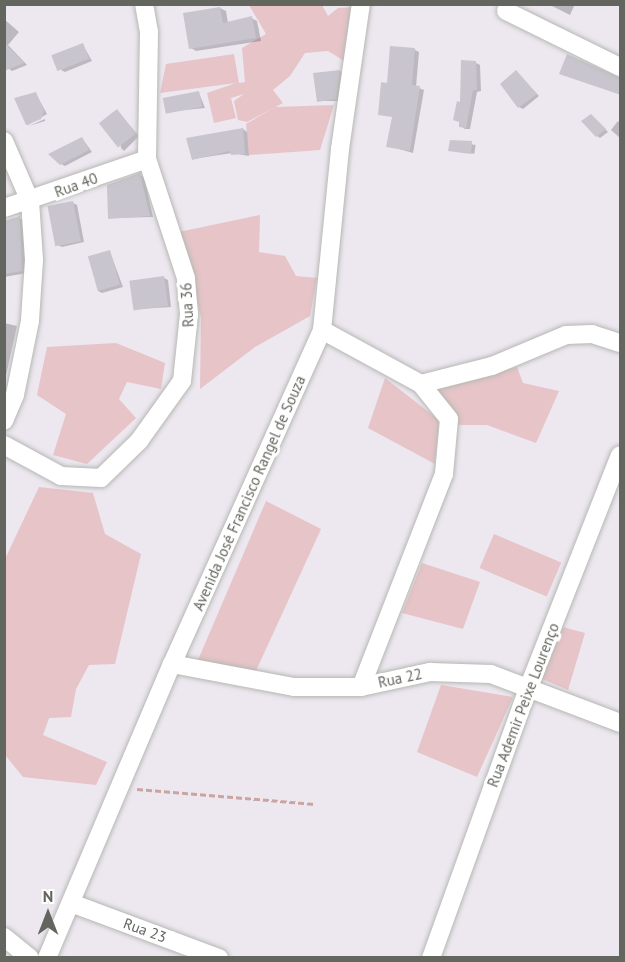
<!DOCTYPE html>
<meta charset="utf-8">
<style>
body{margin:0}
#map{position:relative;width:625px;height:962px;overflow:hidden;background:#ede7f0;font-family:"PT Sans",sans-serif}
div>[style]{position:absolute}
.green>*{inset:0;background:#e6c4c8;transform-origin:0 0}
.shadow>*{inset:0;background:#0003;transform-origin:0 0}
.building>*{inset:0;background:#c9c5ce;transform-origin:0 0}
.path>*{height:3px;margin-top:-1.5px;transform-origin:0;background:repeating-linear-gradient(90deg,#caa59f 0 6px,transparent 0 9px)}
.roads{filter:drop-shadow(0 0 2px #b5b8b2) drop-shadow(0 0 2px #b5b8b2)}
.minor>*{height:18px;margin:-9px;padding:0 9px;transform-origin:9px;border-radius:9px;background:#fff}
span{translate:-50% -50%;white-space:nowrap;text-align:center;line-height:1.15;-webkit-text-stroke:6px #fff;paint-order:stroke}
.street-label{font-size:15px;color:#63665e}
.frame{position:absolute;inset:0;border:6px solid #63665e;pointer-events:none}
.north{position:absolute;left:18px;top:884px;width:60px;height:60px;-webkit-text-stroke:4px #fff;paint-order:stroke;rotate:0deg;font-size:16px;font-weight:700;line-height:24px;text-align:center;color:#63665e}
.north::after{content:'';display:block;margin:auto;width:21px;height:27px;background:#63665e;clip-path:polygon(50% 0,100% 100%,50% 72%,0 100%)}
</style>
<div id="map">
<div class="green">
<i style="clip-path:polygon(249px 5px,322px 5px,328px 16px,338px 8px,354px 7px,349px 64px,328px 51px,305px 53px,290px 76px,273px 90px,283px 103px,247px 122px,238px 120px,234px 101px,244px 94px,231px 98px,236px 118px,214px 123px,207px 93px,236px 83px,160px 93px,166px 64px,234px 54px,239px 83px,245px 82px,242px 48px,266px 34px)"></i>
<i style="clip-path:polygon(334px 105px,320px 150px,249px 155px,246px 124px,275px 107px)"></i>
<i style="clip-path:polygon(260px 215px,259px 252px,285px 256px,296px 276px,317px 278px,310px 316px,255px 347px,200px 389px,201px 317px,179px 232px)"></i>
<i style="clip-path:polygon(116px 343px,165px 363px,161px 389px,127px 382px,119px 399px,136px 418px,87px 464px,53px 455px,66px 414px,37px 395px,47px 347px)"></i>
<i style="clip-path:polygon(517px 367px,523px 383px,559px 391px,536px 443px,487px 425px,455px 425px,433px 386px)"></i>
<i style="clip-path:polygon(385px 378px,439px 420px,435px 464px,368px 428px)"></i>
<i style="clip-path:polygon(39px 487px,93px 493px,105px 534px,141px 554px,115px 664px,89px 665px,76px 689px,71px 717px,49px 718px,43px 735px,107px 762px,96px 785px,23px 777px,5px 755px,5px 559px)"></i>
<i style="clip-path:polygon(266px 501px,321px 529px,255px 673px,198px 660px)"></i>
<i style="left:494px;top:534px;width:73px;height:37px;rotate:23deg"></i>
<i style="clip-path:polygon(422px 563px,480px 582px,463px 629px,402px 613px)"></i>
<i style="clip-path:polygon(563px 627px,585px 633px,568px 690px,542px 679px)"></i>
<i style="clip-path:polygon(441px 685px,513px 697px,477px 777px,417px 752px)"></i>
</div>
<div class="shadow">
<i style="clip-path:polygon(548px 4px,575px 4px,570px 15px)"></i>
<i style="clip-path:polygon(220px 8px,226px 11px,228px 23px,251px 18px,257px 21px,261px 41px,196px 51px,191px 48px)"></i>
<i style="clip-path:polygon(4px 19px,19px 32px,8px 45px,27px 65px,12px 71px,4px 65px)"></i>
<i style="clip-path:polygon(83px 45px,92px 61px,65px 72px,61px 70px)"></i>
<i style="clip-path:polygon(415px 50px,419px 52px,416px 87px,424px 90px,413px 153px,388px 146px,394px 117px,379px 114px,389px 84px)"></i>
<i style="clip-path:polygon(476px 63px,480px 65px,481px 91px,477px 92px,470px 129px,465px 129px,461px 126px,461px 104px)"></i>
<i style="clip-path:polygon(340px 71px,344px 73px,340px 101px,318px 101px)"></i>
<i style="clip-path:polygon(516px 72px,539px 96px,523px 109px,519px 107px)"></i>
<i style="clip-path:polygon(199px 93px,205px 108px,166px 112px)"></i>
<i style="clip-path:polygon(36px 94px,47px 114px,28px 125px,27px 124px)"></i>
<i style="clip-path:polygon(117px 111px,139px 136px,124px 151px,121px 148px)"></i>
<i style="clip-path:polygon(45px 119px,45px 121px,29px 126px)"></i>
<i style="clip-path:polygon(595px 119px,608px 132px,600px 138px,597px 136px)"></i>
<i style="clip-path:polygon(618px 121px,620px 123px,620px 138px,611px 130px)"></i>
<i style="clip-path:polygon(243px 129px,247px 132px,249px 156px,232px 153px,193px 159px)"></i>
<i style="clip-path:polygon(82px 138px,92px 152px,65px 166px,61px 164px)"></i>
<i style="left:451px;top:141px;width:25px;height:9px;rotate:9deg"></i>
<i style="clip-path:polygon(140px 175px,144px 177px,153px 217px,110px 218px)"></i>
<i style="clip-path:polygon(73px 203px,77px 205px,84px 242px,62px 247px,58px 245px)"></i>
<i style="clip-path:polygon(19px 218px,25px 221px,27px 273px,4px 277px,4px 223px)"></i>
<i style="clip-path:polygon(110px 252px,123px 287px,102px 293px,98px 291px)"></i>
<i style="clip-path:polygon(164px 278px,168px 280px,171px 307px,138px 309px)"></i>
<i style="clip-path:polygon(4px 323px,17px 326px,4px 385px)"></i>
</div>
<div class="building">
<i style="clip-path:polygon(220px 7px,223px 23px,252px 16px,256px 38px,189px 49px,183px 13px)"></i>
<i style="clip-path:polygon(4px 42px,24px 63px,4px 71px)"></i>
<i style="left:83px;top:43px;width:17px;height:34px;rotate:69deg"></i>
<i style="clip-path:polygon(390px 46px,415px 48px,412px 85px,420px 86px,410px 151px,386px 147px,392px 117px,378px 115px,381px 82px,387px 83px)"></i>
<i style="clip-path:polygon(567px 54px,621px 78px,621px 95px,559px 74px)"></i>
<i style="clip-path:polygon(461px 60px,476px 61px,477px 90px,473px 90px,466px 128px,459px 127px,459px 122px,453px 120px,457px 101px,460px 102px)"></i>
<i style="clip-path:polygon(340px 70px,336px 99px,317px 102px,313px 73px)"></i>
<i style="clip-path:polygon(516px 70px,537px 94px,518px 108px,500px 84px)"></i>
<i style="left:199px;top:91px;width:16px;height:37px;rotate:79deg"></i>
<i style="clip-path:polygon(36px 92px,44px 111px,41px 119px,26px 125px,14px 98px)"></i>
<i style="left:117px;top:109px;width:31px;height:23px;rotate:52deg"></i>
<i style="clip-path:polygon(591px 114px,606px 129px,596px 137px,581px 121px)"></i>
<i style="clip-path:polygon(243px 128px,245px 154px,231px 155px,230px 151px,192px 160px,186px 138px)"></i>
<i style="clip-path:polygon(82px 137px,89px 150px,60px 165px,48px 154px)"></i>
<i style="clip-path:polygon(450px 140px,472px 141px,471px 154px,448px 151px)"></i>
<i style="clip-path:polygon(140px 173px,150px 216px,108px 219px,107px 185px)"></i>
<i style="left:73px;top:201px;width:41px;height:26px;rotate:79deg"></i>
<i style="clip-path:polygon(20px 216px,22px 271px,4px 274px,4px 221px)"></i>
<i style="left:110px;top:250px;width:36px;height:23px;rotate:74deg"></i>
<i style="left:164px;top:276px;width:30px;height:35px;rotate:82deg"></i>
</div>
<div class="path">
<i style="left:137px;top:789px;width:178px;rotate:4.8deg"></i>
</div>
<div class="roads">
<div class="minor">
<i style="left:506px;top:11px;width:127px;rotate:26.2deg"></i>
<i style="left:4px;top:141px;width:65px;rotate:66.6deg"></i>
<i style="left:30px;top:201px;width:59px;rotate:86.1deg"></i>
<i style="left:34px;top:260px;width:61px;rotate:93.8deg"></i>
<i style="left:30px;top:321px;width:76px;rotate:101.5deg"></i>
<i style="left:15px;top:395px;width:28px;rotate:113deg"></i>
<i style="left:4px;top:208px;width:151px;rotate:-18.9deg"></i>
<i style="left:322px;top:330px;width:113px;rotate:28.6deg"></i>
<i style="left:421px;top:384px;width:73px;rotate:-14.2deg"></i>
<i style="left:492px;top:366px;width:80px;rotate:-22.7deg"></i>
<i style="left:566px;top:335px;width:26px;rotate:-2deg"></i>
<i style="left:592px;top:334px;width:29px;rotate:18deg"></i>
<i style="left:4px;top:445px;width:65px;rotate:28.5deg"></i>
<i style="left:61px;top:476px;width:40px;rotate:2.9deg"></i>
<i style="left:101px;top:478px;width:53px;rotate:-44.2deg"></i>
<i style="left:139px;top:441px;width:74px;rotate:-54.4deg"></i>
<i style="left:182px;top:381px;width:67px;rotate:-84deg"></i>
<i style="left:189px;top:314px;width:36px;rotate:-95deg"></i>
<i style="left:186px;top:278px;width:125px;rotate:-108.1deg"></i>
<i style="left:147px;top:159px;width:127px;rotate:-89.1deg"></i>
<i style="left:149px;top:32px;width:28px;rotate:-100deg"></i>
<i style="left:172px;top:664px;width:124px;rotate:10.7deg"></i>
<i style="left:294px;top:687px;width:67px"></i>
<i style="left:361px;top:687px;width:71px;rotate:-12.3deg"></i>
<i style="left:430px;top:672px;width:61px;rotate:1.9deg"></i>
<i style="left:491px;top:674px;width:138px;rotate:20.8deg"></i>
<i style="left:361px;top:687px;width:229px;rotate:-68.7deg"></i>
<i style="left:444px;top:474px;width:55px;rotate:-84.8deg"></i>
<i style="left:449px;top:419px;width:45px;rotate:-128.7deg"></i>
<i style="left:71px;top:903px;width:158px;rotate:20.4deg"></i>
<i style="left:4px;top:937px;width:33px;rotate:39deg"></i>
<i style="left:47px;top:958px;width:319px;rotate:-67deg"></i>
<i style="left:172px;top:664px;width:366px;rotate:-65.8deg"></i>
<i style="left:322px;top:330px;width:182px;rotate:-84.3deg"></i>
<i style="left:340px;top:149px;width:147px;rotate:-81.8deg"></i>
<i style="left:431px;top:958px;width:289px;rotate:-70.2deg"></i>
<i style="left:529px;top:686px;width:248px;rotate:-68.5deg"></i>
</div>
</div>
<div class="street-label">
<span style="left:76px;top:185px;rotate:-20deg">Rua 40</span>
<span style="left:187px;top:305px;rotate:-93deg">Rua 36</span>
<span style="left:249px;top:493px;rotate:-66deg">Avenida José Francisco Rangel de Souza</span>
<span style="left:400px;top:678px;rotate:-12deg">Rua 22</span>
<span style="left:523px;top:705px;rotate:-69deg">Rua Ademir Peixe Lourenço</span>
<span style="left:145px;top:930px;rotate:20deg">Rua 23</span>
</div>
<div class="frame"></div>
<div class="north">N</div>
</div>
